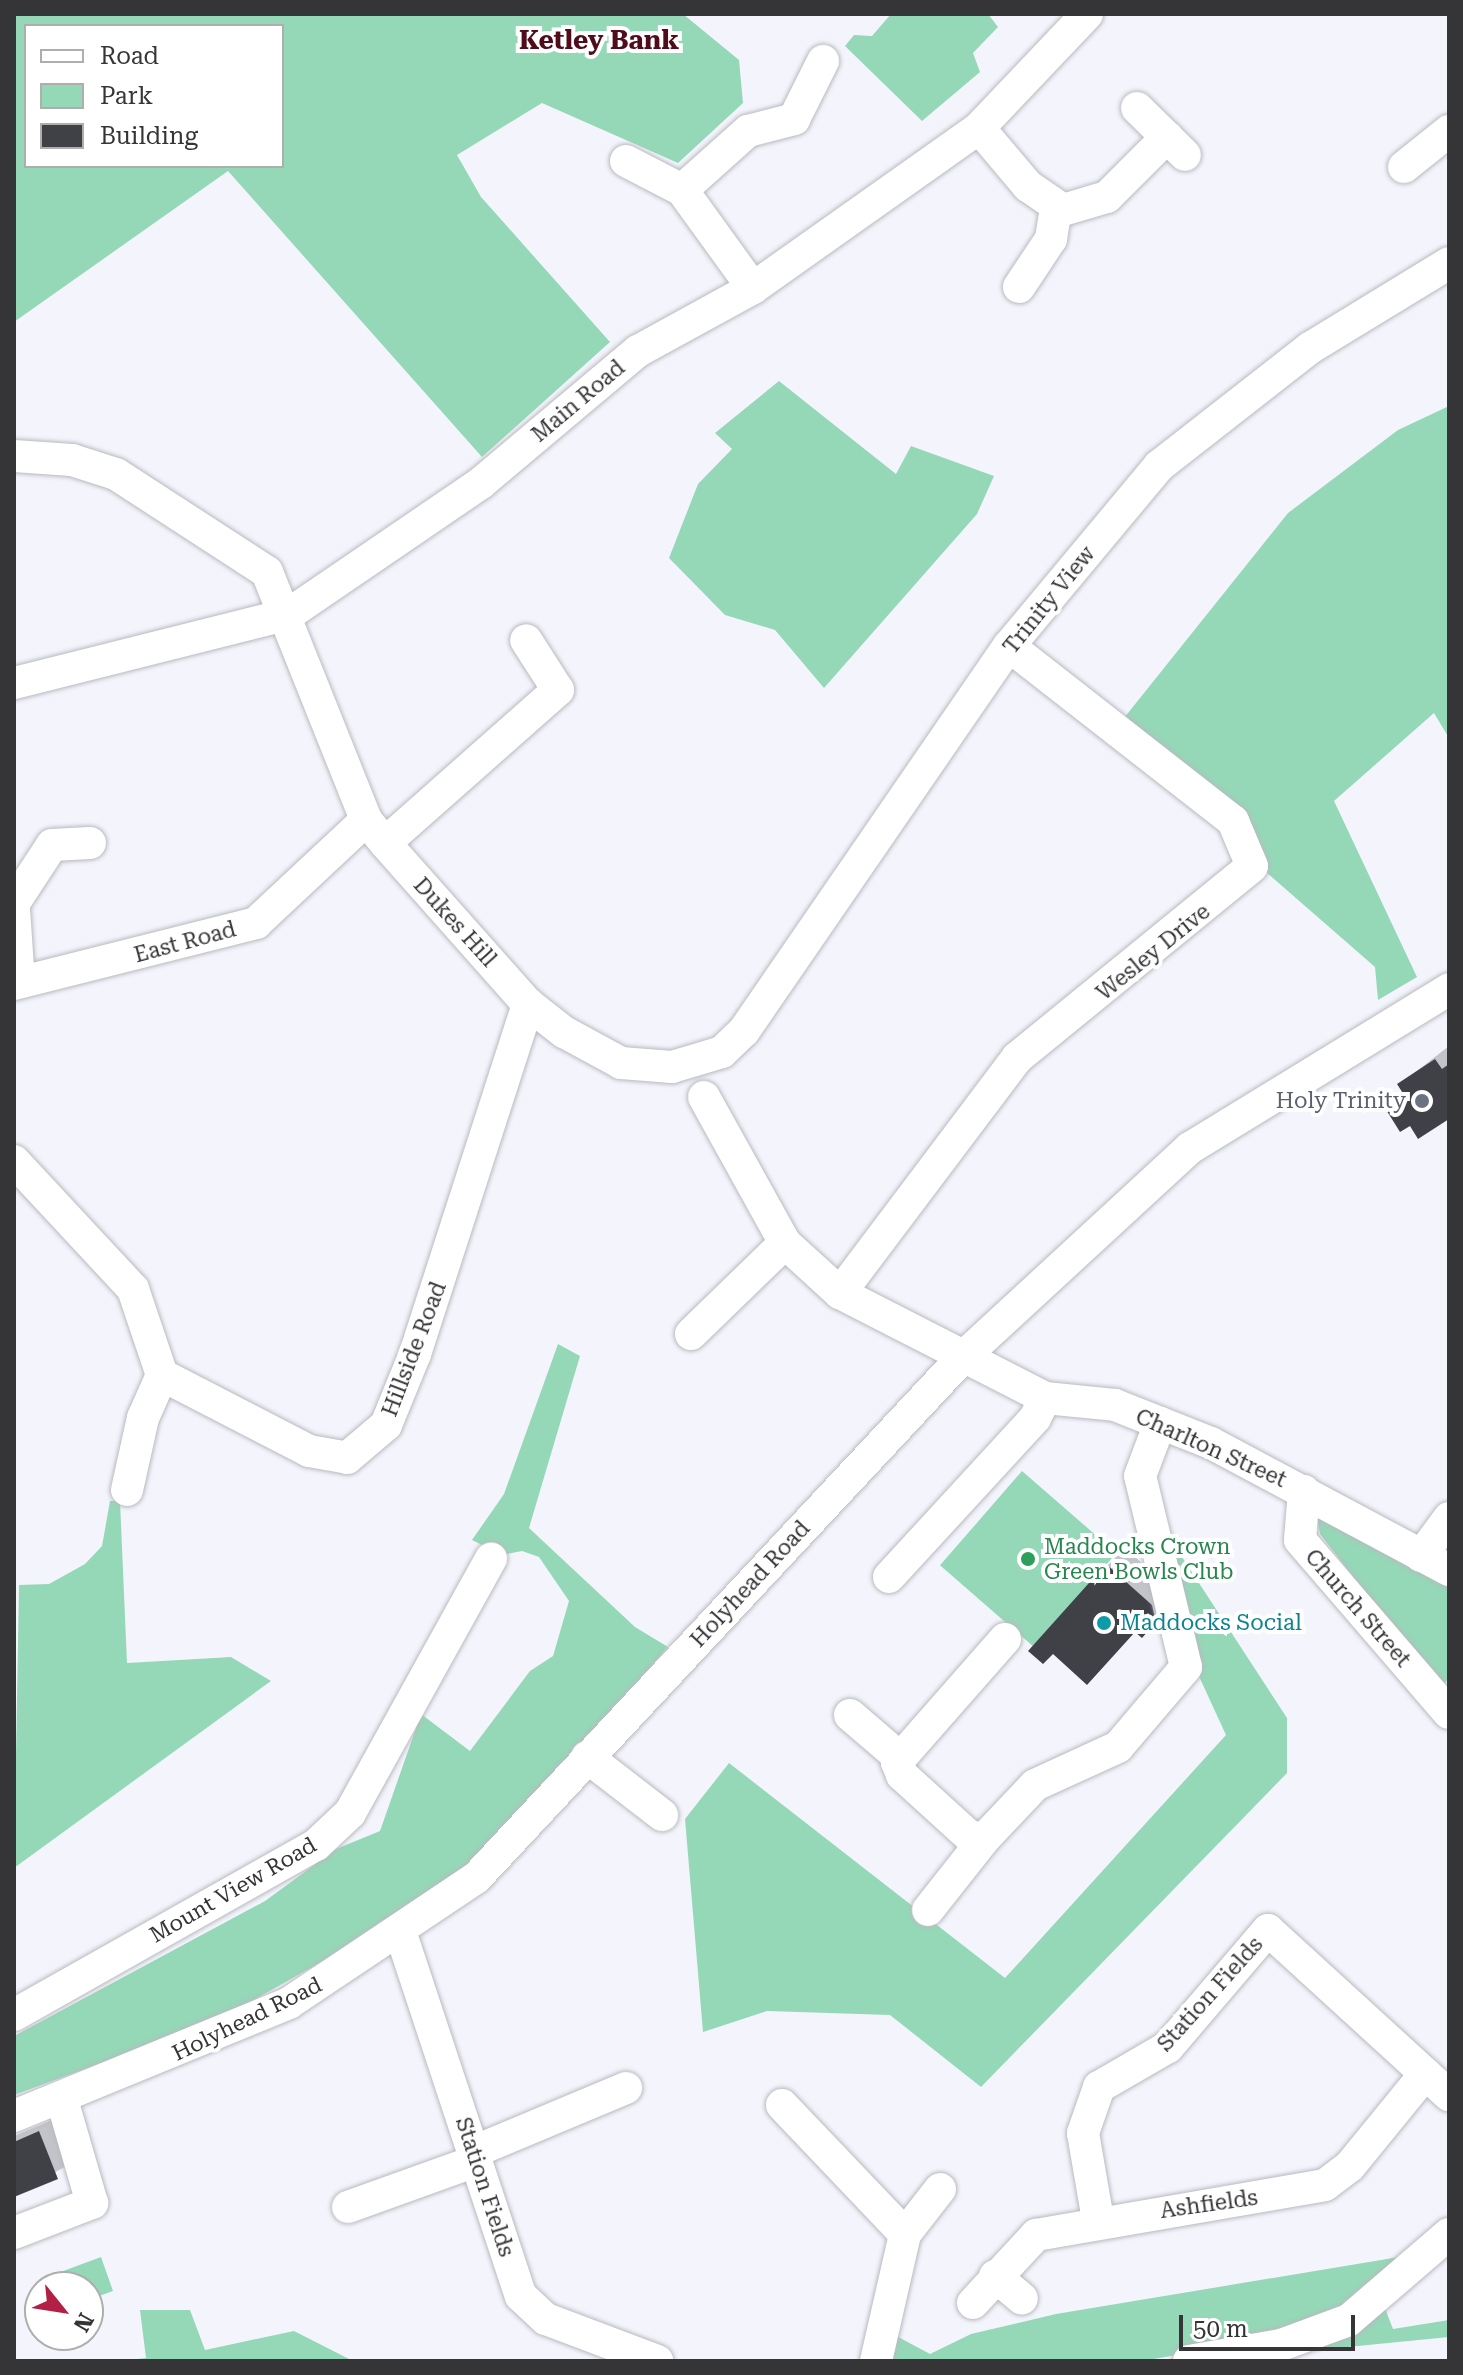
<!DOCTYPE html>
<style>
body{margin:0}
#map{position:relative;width:1463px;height:2375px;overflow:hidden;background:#f4f5fc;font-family:"Roboto Serif",serif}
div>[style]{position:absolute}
.green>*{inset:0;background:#95d8b7;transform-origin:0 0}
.shadow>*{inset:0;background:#0003}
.building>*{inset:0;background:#404147}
.roads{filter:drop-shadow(0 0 2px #b8bac0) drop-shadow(0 0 2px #b8bac0)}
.minor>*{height:32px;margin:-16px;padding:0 16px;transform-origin:16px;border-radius:16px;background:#fff}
.dots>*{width:22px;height:22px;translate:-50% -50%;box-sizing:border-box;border:4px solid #fff;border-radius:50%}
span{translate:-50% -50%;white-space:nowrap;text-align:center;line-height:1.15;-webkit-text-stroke:8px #fff;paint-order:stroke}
.street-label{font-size:22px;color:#353538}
.worship-label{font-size:22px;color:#5b616d}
.right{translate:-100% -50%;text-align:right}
.leisure-label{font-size:22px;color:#27864d}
.left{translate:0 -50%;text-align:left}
.culture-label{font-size:22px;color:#0d838f}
.quarter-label{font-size:26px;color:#510c1c;font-weight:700}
.frame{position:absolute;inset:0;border:16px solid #353538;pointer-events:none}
.legend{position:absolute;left:24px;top:24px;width:260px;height:144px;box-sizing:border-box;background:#fff;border:2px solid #aeaeaf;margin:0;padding:10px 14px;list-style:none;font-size:24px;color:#353538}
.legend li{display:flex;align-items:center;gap:16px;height:40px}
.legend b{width:40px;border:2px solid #aeaeaf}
.north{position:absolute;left:24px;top:2271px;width:80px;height:80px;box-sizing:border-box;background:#fff;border:2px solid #aeaeaf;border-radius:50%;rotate:120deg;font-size:22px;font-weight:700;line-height:32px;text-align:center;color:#353538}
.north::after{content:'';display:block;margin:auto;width:28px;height:36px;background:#b22045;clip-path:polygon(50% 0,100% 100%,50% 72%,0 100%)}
.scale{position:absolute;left:1179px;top:2315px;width:176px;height:36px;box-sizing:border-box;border:4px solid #353538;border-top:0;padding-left:10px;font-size:24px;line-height:28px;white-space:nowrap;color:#353538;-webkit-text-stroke:6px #fff;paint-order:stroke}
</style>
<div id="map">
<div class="green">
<i style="clip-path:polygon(evenodd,14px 14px,683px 14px,739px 60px,743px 103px,678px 163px,542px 103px,457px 155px,481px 197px,610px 342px,482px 457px,228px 171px,14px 322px,14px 14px,26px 26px,282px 26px,282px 166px,26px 166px,26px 26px)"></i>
<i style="clip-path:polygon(891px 14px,988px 14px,998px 27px,973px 53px,980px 72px,922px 121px,845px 46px,854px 35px,872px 36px)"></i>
<i style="clip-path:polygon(779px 381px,896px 474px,911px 446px,994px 476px,977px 514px,824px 688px,775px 630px,725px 615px,669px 558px,698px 484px,732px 449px,715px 433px)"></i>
<i style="clip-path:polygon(1449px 406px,1449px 738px,1434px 713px,1334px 801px,1417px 977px,1378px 1000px,1375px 967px,1266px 872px,1244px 816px,1124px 718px,1288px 513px,1398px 430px)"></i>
<i style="clip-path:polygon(558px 1344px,580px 1356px,529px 1528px,635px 1627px,668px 1647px,499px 1838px,435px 1898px,218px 2020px,14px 2095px,14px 2036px,265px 1901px,336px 1849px,380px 1831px,421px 1714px,470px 1751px,530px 1671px,553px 1656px,569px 1601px,539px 1557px,522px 1551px,502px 1555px,472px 1540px,504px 1494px)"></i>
<i style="left:1022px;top:1471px;width:125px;height:125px;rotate:41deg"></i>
<i style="clip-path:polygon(110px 1501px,120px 1501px,127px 1663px,231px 1657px,271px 1681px,14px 1868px,19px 1585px,49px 1584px,85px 1564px,102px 1546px)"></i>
<i style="clip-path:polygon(1316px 1513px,1449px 1587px,1449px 1678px,1440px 1689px,1320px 1534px)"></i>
<i style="clip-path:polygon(1169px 1537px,1287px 1718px,1287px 1773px,981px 2087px,890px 2015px,767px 2011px,703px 2032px,685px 1819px,729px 1763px,1005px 1978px,1226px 1735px,1197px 1672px)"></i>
<i style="clip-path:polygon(101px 2257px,113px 2291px,88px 2300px,88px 2287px,45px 2287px,47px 2277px)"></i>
<i style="clip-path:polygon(1399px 2257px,1353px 2305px,1277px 2338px,1142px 2361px,887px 2361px,887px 2331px,930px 2354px,971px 2334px,1056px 2314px)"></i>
<i style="clip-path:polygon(1381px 2298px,1393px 2329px,1449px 2320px,1449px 2337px,1307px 2351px)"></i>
<i style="clip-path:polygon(140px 2310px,190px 2310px,205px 2350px,294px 2331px,353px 2361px,118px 2361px,146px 2358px)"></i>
</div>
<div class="shadow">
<i style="clip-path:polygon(1449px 1046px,1449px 1117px,1410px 1123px,1387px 1108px,1404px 1091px,1400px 1084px)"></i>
<i style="clip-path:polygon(1125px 1548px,1169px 1587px,1159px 1618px,1142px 1635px,1107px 1566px)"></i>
<i style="clip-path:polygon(52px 2120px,70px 2164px,14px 2195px,14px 2136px)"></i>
</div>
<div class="building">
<i style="clip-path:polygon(1435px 1059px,1442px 1069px,1449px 1064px,1449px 1119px,1418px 1139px,1410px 1126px,1400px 1132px,1385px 1108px,1404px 1095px,1397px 1084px)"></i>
<i style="clip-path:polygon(1106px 1564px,1152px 1605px,1156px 1622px,1142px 1638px,1135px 1632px,1087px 1685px,1053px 1654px,1043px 1664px,1028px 1651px)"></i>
<i style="clip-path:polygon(39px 2131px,58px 2179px,14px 2197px,14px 2142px)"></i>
</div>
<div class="roads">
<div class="minor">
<i style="left:1137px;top:108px;width:67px;rotate:44.4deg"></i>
<i style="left:979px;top:128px;width:76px;rotate:49.8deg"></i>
<i style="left:1028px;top:186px;width:42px;rotate:34.4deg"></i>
<i style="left:1063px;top:210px;width:46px;rotate:-16.5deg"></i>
<i style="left:1107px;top:197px;width:85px;rotate:-45deg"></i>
<i style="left:626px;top:161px;width:63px;rotate:27.4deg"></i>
<i style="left:682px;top:190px;width:121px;rotate:54.1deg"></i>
<i style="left:1404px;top:167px;width:58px;rotate:-38.7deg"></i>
<i style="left:682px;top:190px;width:89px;rotate:-41.8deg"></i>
<i style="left:748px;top:131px;width:48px;rotate:-14.6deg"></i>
<i style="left:794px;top:119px;width:65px;rotate:-63.4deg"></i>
<i style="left:1019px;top:287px;width:58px;rotate:-56.3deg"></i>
<i style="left:1051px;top:239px;width:32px;rotate:-81deg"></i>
<i style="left:14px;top:456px;width:58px;rotate:3.9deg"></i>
<i style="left:72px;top:460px;width:46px;rotate:17.7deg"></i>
<i style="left:116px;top:474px;width:180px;rotate:33deg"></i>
<i style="left:267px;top:572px;width:267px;rotate:68.2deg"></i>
<i style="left:366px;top:820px;width:30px;rotate:50deg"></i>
<i style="left:385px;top:843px;width:215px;rotate:48.4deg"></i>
<i style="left:528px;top:1004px;width:46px;rotate:37.9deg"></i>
<i style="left:564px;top:1032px;width:65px;rotate:28.5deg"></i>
<i style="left:621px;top:1063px;width:51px;rotate:4.5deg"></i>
<i style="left:672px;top:1067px;width:52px;rotate:-16.7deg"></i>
<i style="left:722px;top:1052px;width:30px;rotate:-44deg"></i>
<i style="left:744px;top:1031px;width:467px;rotate:-55.5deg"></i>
<i style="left:1009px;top:646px;width:234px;rotate:-50.2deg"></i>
<i style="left:1159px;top:466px;width:192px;rotate:-38deg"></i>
<i style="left:1310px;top:348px;width:163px;rotate:-31.4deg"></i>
<i style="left:14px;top:683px;width:284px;rotate:-14.1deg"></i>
<i style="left:289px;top:614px;width:232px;rotate:-34.3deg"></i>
<i style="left:481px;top:483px;width:205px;rotate:-40.1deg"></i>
<i style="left:638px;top:351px;width:131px;rotate:-28.7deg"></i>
<i style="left:753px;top:288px;width:277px;rotate:-35.3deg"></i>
<i style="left:979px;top:128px;width:157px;rotate:-46.5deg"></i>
<i style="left:385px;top:843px;width:231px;rotate:-41.5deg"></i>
<i style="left:558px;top:690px;width:59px;rotate:-122.6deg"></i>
<i style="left:14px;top:903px;width:69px;rotate:-56.8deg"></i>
<i style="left:52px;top:845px;width:38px;rotate:-3deg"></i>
<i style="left:14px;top:909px;width:73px;rotate:86.1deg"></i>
<i style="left:14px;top:984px;width:250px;rotate:-14.1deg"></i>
<i style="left:256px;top:923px;width:151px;rotate:-43.1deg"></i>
<i style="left:704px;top:1097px;width:167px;rotate:61deg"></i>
<i style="left:785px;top:1243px;width:74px;rotate:42.3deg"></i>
<i style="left:840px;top:1293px;width:230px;rotate:27.1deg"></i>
<i style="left:1045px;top:1398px;width:70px;rotate:5.7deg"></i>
<i style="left:1115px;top:1405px;width:103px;rotate:21.6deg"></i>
<i style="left:1211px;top:1443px;width:270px;rotate:28.1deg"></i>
<i style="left:14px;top:1161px;width:175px;rotate:47.1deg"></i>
<i style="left:133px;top:1289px;width:91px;rotate:71.4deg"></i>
<i style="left:162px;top:1375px;width:165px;rotate:27.3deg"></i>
<i style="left:309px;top:1451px;width:39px;rotate:10deg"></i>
<i style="left:347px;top:1458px;width:51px;rotate:-40.2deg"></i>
<i style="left:386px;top:1425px;width:77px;rotate:-67.8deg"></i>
<i style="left:415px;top:1354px;width:368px;rotate:-72.1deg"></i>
<i style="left:840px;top:1293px;width:294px;rotate:-53deg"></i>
<i style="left:1017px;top:1058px;width:303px;rotate:-39.2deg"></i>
<i style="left:1252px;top:866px;width:49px;rotate:-112.9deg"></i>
<i style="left:1233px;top:821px;width:284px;rotate:-142deg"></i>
<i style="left:691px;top:1334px;width:131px;rotate:-44.1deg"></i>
<i style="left:127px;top:1490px;width:74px;rotate:-77.5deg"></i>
<i style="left:143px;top:1418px;width:47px;rotate:-66.2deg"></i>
<i style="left:1304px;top:1491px;width:49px;rotate:94.7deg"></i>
<i style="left:1300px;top:1540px;width:228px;rotate:49.3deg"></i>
<i style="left:1421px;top:1556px;width:47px;rotate:-53.6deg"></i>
<i style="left:889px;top:1577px;width:216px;rotate:-47.4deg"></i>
<i style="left:1035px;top:1418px;width:22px;rotate:-63deg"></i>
<i style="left:1005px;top:1639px;width:164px;rotate:131.3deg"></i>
<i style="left:897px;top:1762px;width:14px;rotate:69deg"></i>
<i style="left:902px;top:1775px;width:91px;rotate:42.3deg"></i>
<i style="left:969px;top:1836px;width:15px;rotate:11deg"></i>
<i style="left:984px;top:1839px;width:74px;rotate:-46.6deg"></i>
<i style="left:1035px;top:1785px;width:91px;rotate:-24.6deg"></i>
<i style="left:1118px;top:1747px;width:105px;rotate:-49.6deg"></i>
<i style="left:1186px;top:1667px;width:196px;rotate:-103.5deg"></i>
<i style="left:1140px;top:1476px;width:57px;rotate:-69.3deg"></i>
<i style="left:850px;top:1715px;width:65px;rotate:40.6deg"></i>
<i style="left:587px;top:1757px;width:95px;rotate:37.7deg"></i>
<i style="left:928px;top:1910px;width:90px;rotate:-51.7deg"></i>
<i style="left:401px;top:1934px;width:381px;rotate:71.7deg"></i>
<i style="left:521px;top:2296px;width:34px;rotate:43deg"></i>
<i style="left:546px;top:2319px;width:119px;rotate:20.7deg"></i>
<i style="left:14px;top:2015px;width:347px;rotate:-29.4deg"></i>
<i style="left:316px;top:1845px;width:47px;rotate:-43.3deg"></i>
<i style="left:350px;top:1813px;width:291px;rotate:-61deg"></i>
<i style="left:782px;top:2105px;width:178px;rotate:46.4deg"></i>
<i style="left:14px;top:2116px;width:297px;rotate:-22.3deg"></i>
<i style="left:289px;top:2003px;width:225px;rotate:-33.8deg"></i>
<i style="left:476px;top:1878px;width:709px;rotate:-46.94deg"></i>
<i style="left:960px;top:1360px;width:313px;rotate:-42.7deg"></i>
<i style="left:1190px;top:1148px;width:304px;rotate:-31.5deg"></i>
<i style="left:473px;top:2152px;width:166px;rotate:-22.7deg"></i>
<i style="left:348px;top:2207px;width:136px;rotate:-19.8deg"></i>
<i style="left:1098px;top:2220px;width:88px;rotate:-99.8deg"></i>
<i style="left:1083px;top:2133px;width:49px;rotate:-70.8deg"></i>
<i style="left:1099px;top:2087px;width:80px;rotate:-30.1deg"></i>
<i style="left:1168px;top:2047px;width:154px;rotate:-49.5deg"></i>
<i style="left:1268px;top:1930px;width:245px;rotate:42.4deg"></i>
<i style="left:14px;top:2233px;width:84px;rotate:-21deg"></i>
<i style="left:92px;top:2203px;width:107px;rotate:-106.2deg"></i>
<i style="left:995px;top:2276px;width:35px;rotate:40deg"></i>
<i style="left:973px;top:2303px;width:93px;rotate:-47.2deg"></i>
<i style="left:1036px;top:2235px;width:293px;rotate:-9.8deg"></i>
<i style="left:1325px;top:2185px;width:31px;rotate:-37deg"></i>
<i style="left:1350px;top:2166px;width:119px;rotate:-50.8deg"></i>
<i style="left:876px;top:2361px;width:130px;rotate:-77.1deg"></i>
<i style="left:905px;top:2234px;width:57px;rotate:-52.1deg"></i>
<i style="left:1189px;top:2361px;width:93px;rotate:-9.9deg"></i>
<i style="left:1281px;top:2345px;width:72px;rotate:-20.2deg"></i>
<i style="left:1349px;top:2320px;width:132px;rotate:-40.7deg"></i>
</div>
</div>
<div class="dots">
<i style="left:1422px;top:1101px;background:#6b7280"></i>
<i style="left:1028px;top:1559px;background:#2e9e5b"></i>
<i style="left:1104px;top:1623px;background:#0f9aa8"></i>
</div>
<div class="street-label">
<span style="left:578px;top:401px;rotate:-40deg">Main Road</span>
<span style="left:1049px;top:600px;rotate:-51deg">Trinity View</span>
<span style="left:455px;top:922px;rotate:48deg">Dukes Hill</span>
<span style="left:185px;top:942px;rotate:-15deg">East Road</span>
<span style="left:1153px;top:952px;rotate:-39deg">Wesley Drive</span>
<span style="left:414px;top:1349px;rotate:-69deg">Hillside Road</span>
<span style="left:1211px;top:1448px;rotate:24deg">Charlton Street</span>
<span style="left:750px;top:1584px;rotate:-47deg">Holyhead Road</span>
<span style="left:1358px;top:1608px;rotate:49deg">Church Street</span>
<span style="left:233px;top:1890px;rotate:-30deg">Mount View Road</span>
<span style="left:1210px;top:1994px;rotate:-48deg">Station Fields</span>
<span style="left:247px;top:2019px;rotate:-26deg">Holyhead Road</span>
<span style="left:485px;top:2187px;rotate:72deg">Station Fields</span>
<span style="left:1209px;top:2204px;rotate:-8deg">Ashfields</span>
</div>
<div class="worship-label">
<span class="right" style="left:1406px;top:1101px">Holy Trinity</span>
</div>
<div class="leisure-label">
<span class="left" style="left:1044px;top:1559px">Maddocks Crown<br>Green Bowls Club</span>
</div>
<div class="culture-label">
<span class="left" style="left:1120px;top:1623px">Maddocks Social</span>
</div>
<div class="quarter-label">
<span style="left:599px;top:41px">Ketley Bank</span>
</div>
<div class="frame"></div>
<ul class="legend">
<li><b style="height:10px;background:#fff"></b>Road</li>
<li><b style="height:22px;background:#95d8b7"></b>Park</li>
<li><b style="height:22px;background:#404147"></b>Building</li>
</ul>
<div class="north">N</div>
<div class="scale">50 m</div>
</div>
